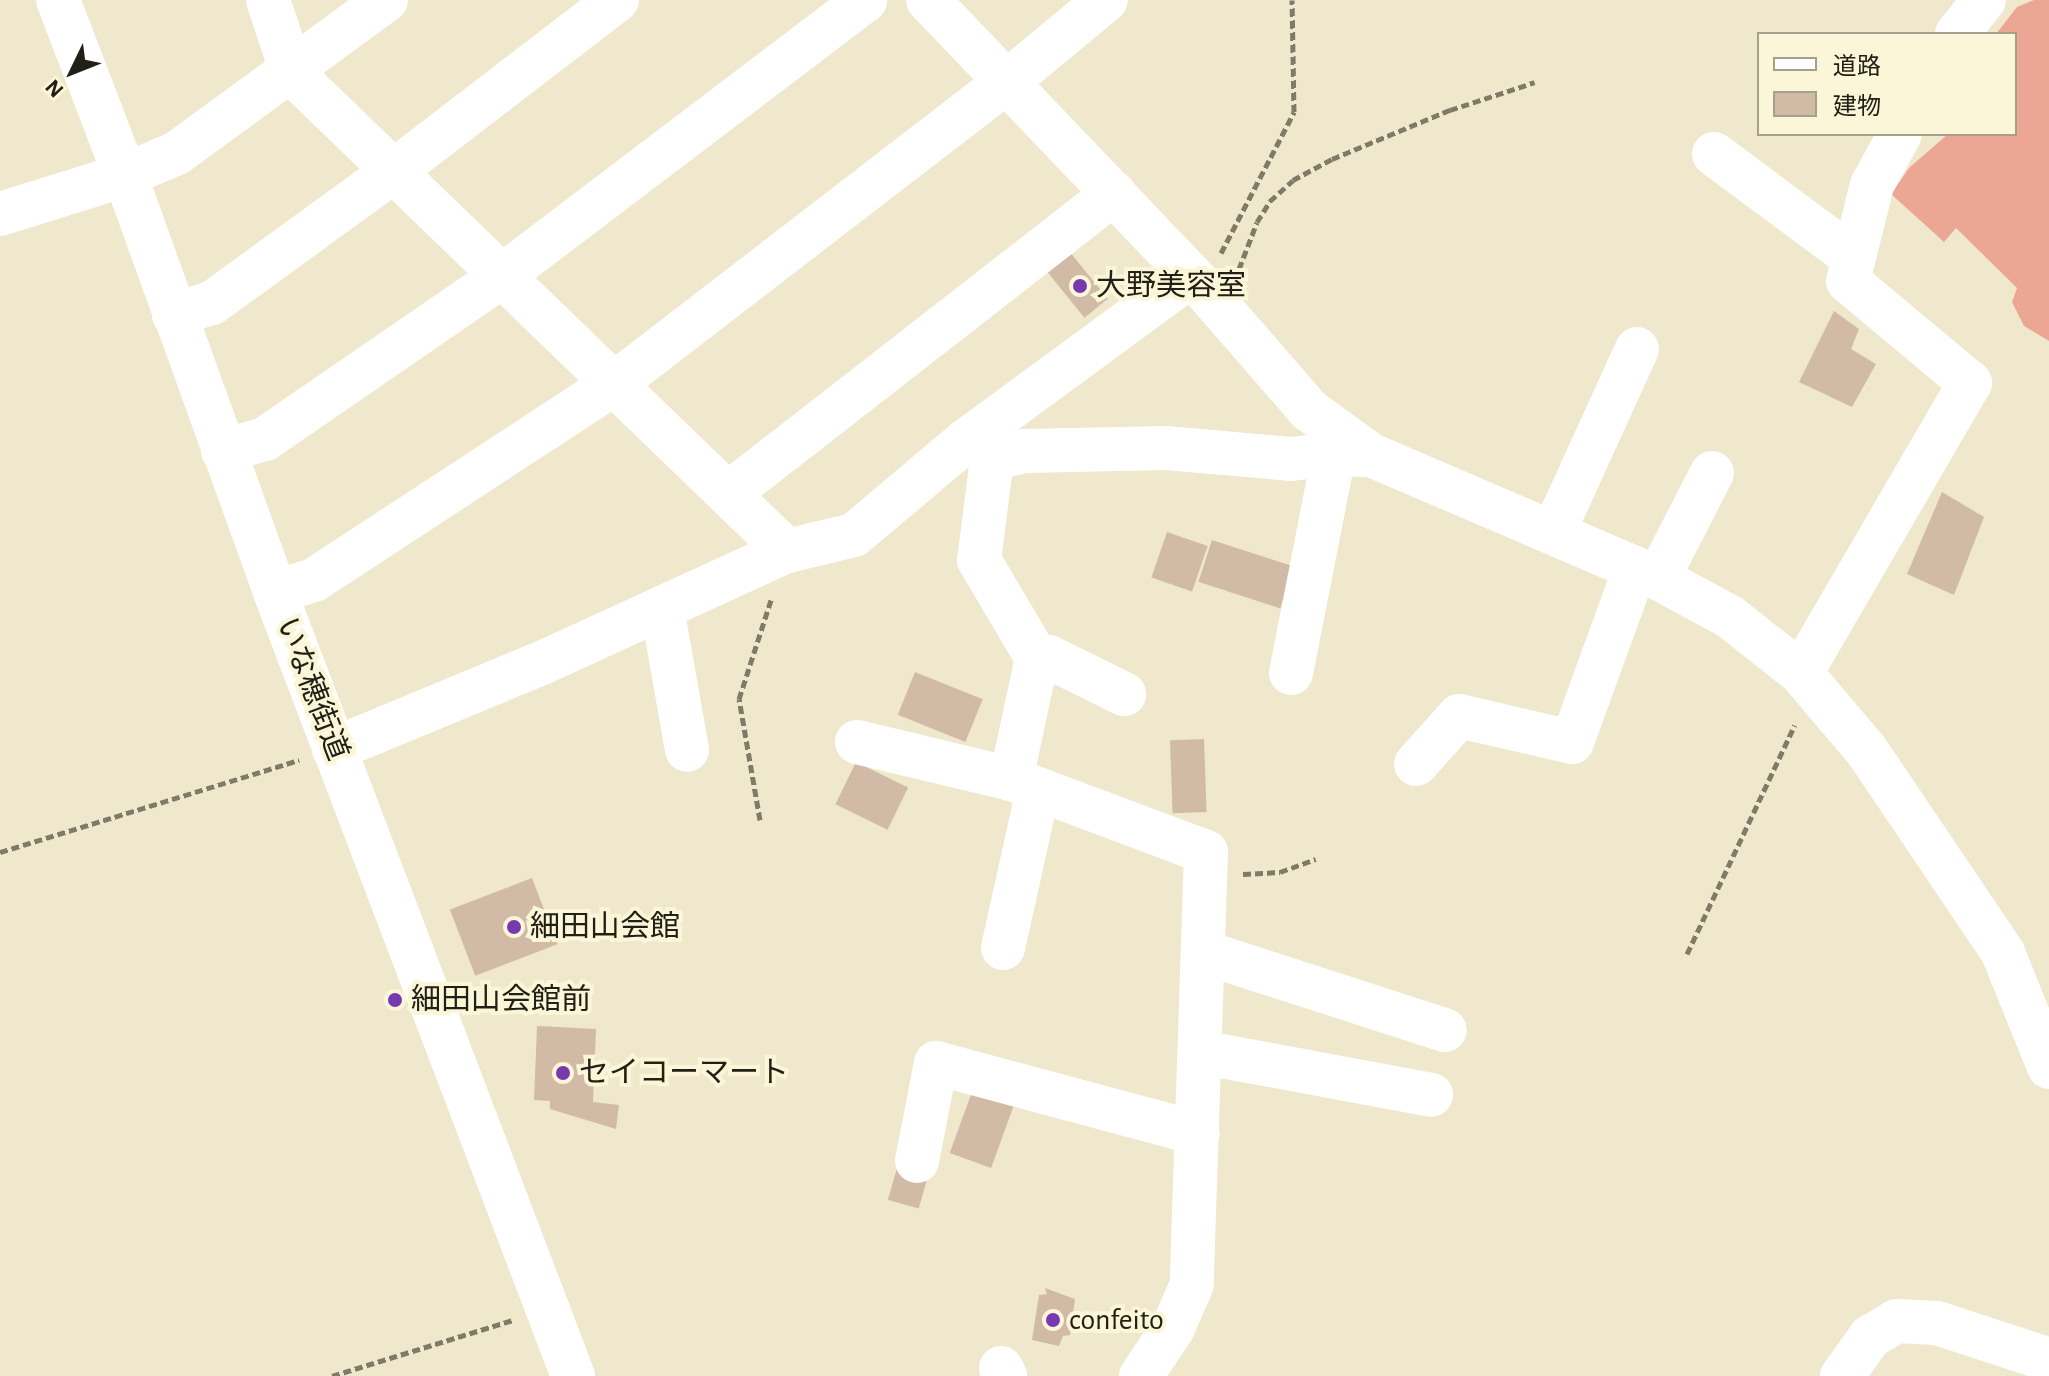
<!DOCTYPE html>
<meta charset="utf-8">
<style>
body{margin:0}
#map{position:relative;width:2049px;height:1376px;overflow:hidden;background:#efe8cc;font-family:"Alegreya Sans","Noto Sans JP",sans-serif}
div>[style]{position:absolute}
.forest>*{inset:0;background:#eba694}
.building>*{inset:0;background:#d1bba7;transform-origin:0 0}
.path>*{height:5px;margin-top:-2.5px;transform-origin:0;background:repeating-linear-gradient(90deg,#7f7b69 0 8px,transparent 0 12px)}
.minor>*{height:44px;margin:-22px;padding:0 22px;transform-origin:22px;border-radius:22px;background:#fff}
.dots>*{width:22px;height:22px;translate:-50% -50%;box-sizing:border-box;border:4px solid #fcf6d9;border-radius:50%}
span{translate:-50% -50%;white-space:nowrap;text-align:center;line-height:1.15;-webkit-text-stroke:8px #fcf6d9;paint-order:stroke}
.poi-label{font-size:30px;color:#222016}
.left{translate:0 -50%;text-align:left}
.street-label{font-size:30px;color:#222016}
.legend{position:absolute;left:1757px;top:32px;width:260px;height:104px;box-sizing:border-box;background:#fcf6d9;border:2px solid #a5a08b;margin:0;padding:10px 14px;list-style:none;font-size:24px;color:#222016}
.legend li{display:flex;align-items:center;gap:16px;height:40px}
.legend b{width:40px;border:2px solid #a5a08b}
.north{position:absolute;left:32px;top:32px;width:80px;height:80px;-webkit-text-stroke:6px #fcf6d9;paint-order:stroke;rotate:227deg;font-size:22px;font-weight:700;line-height:32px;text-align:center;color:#222016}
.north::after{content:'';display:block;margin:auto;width:28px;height:36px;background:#222016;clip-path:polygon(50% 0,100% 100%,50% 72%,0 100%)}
</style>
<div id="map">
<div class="forest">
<i style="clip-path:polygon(2034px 0,2049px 0,2049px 341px,2024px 326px,2012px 302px,2017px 288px,1956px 228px,1944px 242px,1891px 194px,1909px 168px,1948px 134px,2015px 134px,2015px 34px,1996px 34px,2017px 7px)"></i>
</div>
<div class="building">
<i style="left:1065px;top:246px;width:68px;height:30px;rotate:51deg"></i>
<i style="clip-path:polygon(1834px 311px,1859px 329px,1851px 349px,1876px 364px,1852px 407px,1799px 382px)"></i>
<i style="clip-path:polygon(1942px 492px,1984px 517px,1954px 595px,1907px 574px)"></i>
<i style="left:1167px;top:532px;width:43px;height:48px;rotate:19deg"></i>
<i style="left:1212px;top:540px;width:86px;height:44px;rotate:18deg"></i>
<i style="left:915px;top:672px;width:73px;height:46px;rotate:22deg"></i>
<i style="left:1204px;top:739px;width:73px;height:34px;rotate:88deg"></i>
<i style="left:856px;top:762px;width:58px;height:47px;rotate:26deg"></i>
<i style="left:532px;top:878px;width:71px;height:88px;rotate:69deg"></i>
<i style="clip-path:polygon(537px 1026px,596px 1029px,593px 1102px,619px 1105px,616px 1129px,550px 1109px,550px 1101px,534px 1100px)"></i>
<i style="left:973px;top:1089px;width:44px;height:68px;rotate:20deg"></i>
<i style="left:897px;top:1168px;width:32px;height:33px;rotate:16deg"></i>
<i style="clip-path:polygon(1045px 1288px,1075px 1299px,1070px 1335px,1063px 1336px,1059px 1346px,1032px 1340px,1039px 1295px,1047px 1294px)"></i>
</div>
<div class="path">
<i style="left:1221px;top:253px;width:159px;rotate:-62.6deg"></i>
<i style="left:1294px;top:112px;width:112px;rotate:-91deg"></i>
<i style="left:1239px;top:269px;width:50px;rotate:-69deg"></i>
<i style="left:1257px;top:222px;width:25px;rotate:-58deg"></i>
<i style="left:1270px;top:201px;width:31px;rotate:-42deg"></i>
<i style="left:1293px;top:180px;width:44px;rotate:-28.3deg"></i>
<i style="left:1332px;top:159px;width:128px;rotate:-22.6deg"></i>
<i style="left:1450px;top:110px;width:89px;rotate:-18.2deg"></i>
<i style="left:760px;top:820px;width:123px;rotate:-99.8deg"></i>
<i style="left:739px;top:699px;width:104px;rotate:-72.1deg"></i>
<i style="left:0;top:852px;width:313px;rotate:-17.1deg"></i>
<i style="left:1243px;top:874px;width:37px;rotate:-3deg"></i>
<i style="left:1280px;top:872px;width:38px;rotate:-20deg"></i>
<i style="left:1687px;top:954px;width:253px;rotate:-64.8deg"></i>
<i style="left:332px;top:1376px;width:189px;rotate:-17.2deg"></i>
</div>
<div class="minor">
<i style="left:58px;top:0;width:187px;rotate:69.1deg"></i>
<i style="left:125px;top:175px;width:443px;rotate:70.2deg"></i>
<i style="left:275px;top:592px;width:839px;rotate:69.19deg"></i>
<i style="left:268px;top:0;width:77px;rotate:71.8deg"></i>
<i style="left:292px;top:73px;width:688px;rotate:44deg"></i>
<i style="left:928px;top:0;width:398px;rotate:46.3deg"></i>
<i style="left:1203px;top:288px;width:162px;rotate:49deg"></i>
<i style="left:1309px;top:410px;width:77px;rotate:36deg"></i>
<i style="left:1371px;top:455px;width:312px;rotate:23.2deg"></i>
<i style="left:1658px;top:578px;width:82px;rotate:28.4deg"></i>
<i style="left:1730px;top:617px;width:90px;rotate:38.3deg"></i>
<i style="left:1801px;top:673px;width:102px;rotate:49.8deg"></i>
<i style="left:1867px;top:751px;width:244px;rotate:56deg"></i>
<i style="left:2003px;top:953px;width:123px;rotate:68deg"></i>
<i style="left:1957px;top:34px;width:43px;rotate:-51.5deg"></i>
<i style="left:1714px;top:154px;width:174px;rotate:36.6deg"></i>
<i style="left:0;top:214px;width:131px;rotate:-17.3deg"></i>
<i style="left:125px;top:175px;width:56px;rotate:-22.9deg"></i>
<i style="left:177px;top:153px;width:259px;rotate:-36.2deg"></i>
<i style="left:174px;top:315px;width:40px;rotate:-18deg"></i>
<i style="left:212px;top:303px;width:225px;rotate:-36deg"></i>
<i style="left:394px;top:171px;width:281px;rotate:-37.5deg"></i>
<i style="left:967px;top:440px;width:277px;rotate:-36.3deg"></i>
<i style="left:223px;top:451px;width:44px;rotate:-15.9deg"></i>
<i style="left:265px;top:439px;width:288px;rotate:-34.5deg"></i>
<i style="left:502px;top:276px;width:456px;rotate:-37.2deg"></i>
<i style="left:992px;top:459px;width:102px;rotate:97.3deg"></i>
<i style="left:979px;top:560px;width:114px;rotate:59.4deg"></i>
<i style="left:1037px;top:658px;width:124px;rotate:102.1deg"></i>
<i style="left:1011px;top:779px;width:208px;rotate:20.5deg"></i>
<i style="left:1206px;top:852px;width:432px;rotate:91.9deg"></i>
<i style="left:1192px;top:1284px;width:48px;rotate:113.4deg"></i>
<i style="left:1173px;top:1328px;width:58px;rotate:123.7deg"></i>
<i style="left:992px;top:459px;width:34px;rotate:-14deg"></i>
<i style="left:1025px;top:451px;width:141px;rotate:-1.2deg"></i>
<i style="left:1166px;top:448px;width:125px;rotate:5deg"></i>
<i style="left:1291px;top:459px;width:43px;rotate:-6.6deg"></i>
<i style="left:1334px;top:454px;width:37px;rotate:2deg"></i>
<i style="left:729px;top:493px;width:488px;rotate:-37.9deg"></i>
<i style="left:1554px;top:531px;width:200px;rotate:-65.5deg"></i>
<i style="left:1658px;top:578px;width:118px;rotate:-62.8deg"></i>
<i style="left:275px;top:592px;width:41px;rotate:-17.1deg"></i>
<i style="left:314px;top:580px;width:358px;rotate:-33.2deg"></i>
<i style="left:614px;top:384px;width:497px;rotate:-37.6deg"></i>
<i style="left:1008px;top:81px;width:127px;rotate:-39.6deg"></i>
<i style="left:662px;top:608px;width:144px;rotate:80deg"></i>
<i style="left:1037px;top:658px;width:12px;rotate:-5deg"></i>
<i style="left:1049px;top:657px;width:84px;rotate:26.3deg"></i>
<i style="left:1291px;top:673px;width:223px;rotate:-78.9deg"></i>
<i style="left:1801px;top:673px;width:336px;rotate:-59.8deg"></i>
<i style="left:1970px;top:383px;width:159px;rotate:-140.1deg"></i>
<i style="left:1848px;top:281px;width:99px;rotate:-76deg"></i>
<i style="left:1872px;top:185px;width:58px;rotate:-61.2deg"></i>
<i style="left:857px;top:742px;width:158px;rotate:13.5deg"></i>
<i style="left:334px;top:749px;width:227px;rotate:-22.5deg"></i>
<i style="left:544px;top:662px;width:267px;rotate:-24.6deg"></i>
<i style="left:787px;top:551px;width:69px;rotate:-13.4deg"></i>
<i style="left:854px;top:535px;width:148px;rotate:-40.1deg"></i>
<i style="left:967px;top:440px;width:31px;rotate:37deg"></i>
<i style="left:1416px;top:764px;width:64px;rotate:-48.1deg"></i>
<i style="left:1459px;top:716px;width:116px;rotate:13deg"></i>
<i style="left:1572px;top:742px;width:184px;rotate:-70deg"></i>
<i style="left:1003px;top:948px;width:162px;rotate:-77.5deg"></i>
<i style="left:1203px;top:952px;width:254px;rotate:17.9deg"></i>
<i style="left:1200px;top:1052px;width:235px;rotate:10.5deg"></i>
<i style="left:917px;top:1161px;width:100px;rotate:-79deg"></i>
<i style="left:936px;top:1063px;width:271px;rotate:15deg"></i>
<i style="left:1001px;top:1368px;width:9px;rotate:63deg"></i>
<i style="left:1842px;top:1376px;width:48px;rotate:-54.3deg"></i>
<i style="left:1870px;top:1337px;width:31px;rotate:-31deg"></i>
<i style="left:1897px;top:1321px;width:40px;rotate:2.9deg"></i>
<i style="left:1937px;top:1323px;width:116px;rotate:18.1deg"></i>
</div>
<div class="dots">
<i style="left:1080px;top:286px;background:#7639af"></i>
<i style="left:514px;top:927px;background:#7639af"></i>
<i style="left:395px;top:1000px;background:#7639af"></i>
<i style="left:563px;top:1073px;background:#7639af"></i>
<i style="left:1053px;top:1320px;background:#7639af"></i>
</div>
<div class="poi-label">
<span class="left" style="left:1096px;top:286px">大野美容室</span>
<span class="left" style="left:530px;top:927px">細田山会館</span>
<span class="left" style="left:411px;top:1000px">細田山会館前</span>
<span class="left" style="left:579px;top:1073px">セイコーマート</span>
<span class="left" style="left:1069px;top:1320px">confeito</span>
</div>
<div class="street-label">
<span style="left:312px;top:689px;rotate:69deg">いな穂街道</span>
</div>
<ul class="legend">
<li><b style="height:10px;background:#fff"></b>道路</li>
<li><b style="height:22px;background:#d1bba7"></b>建物</li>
</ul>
<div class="north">N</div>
</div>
